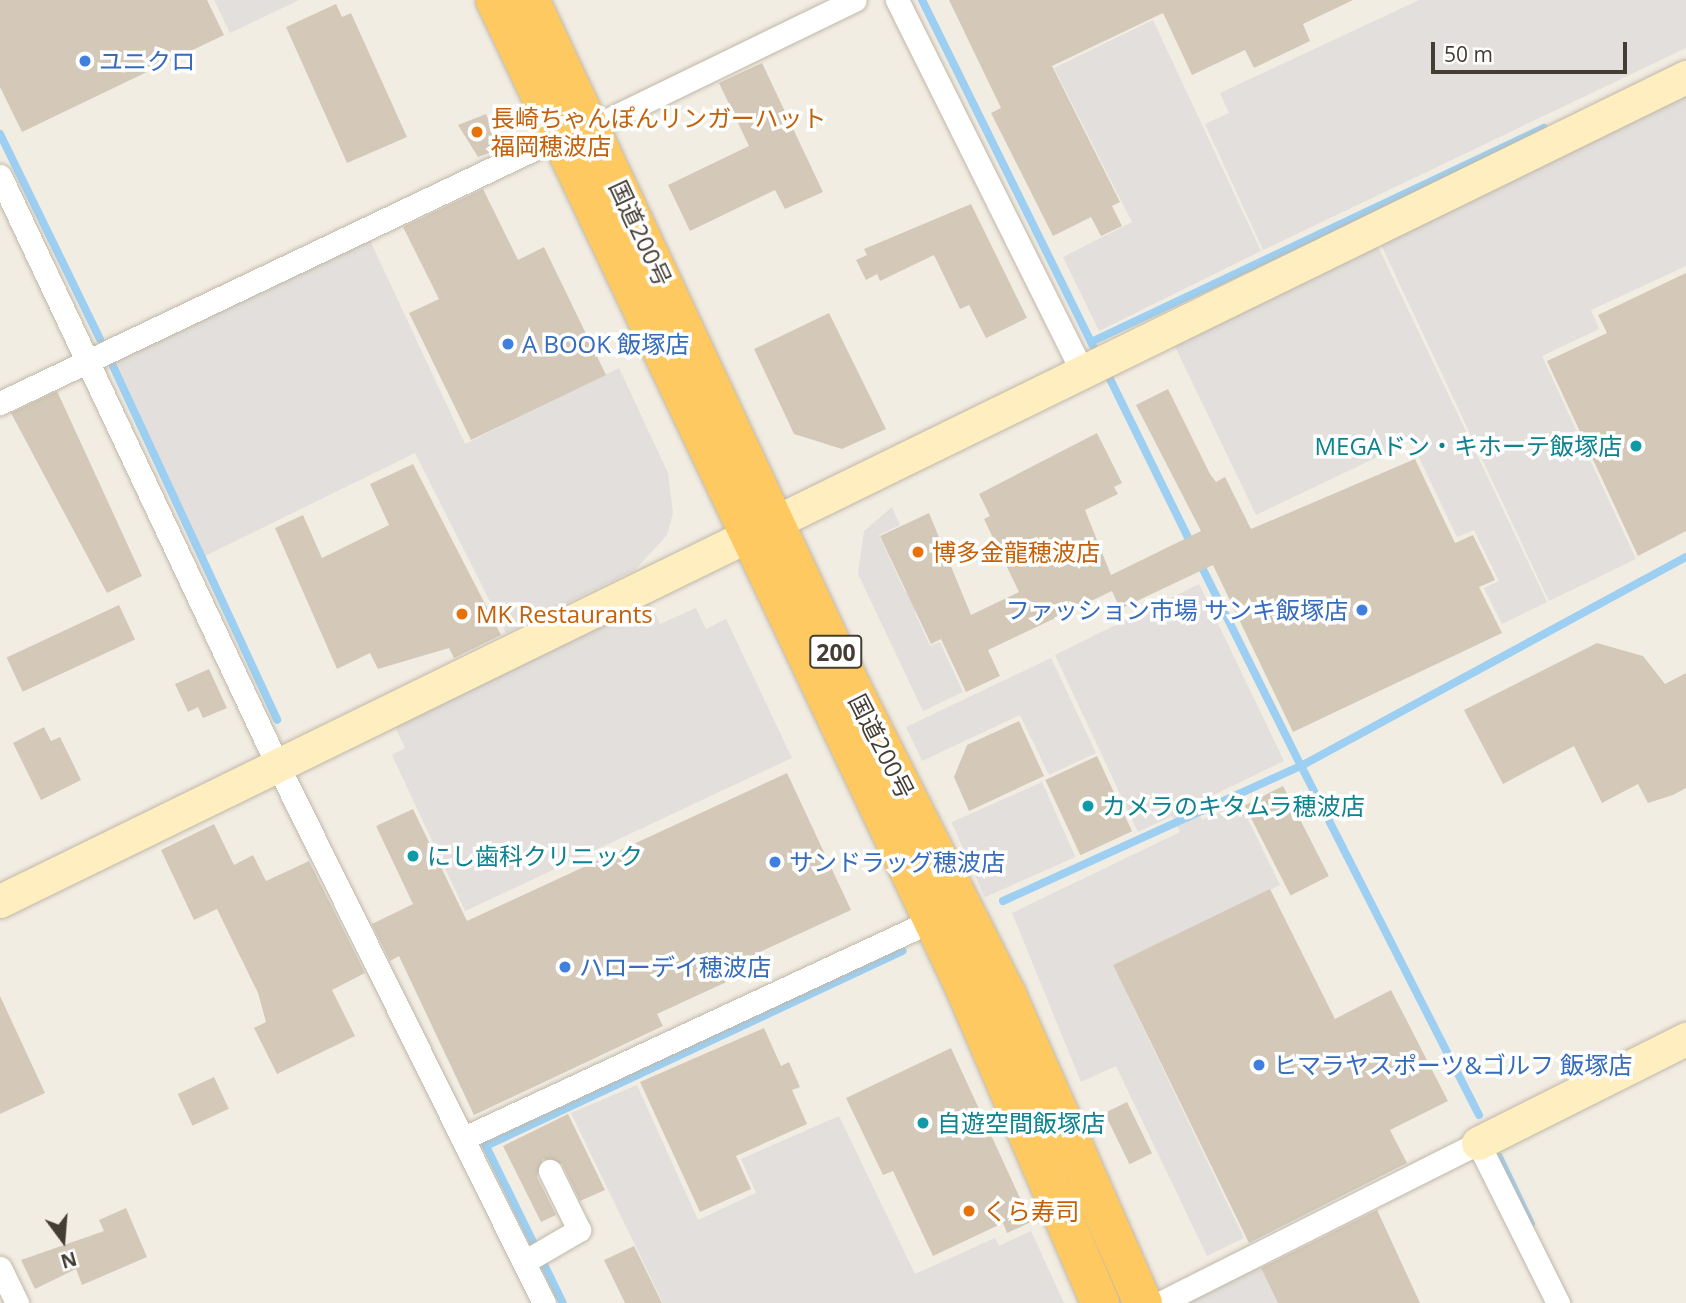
<!DOCTYPE html>
<meta charset="utf-8">
<style>
body{margin:0}
#map{position:relative;width:1686px;height:1303px;overflow:hidden;background:#f2ede3;font-family:"Open Sans","Noto Sans JP",sans-serif}
div>[style]{position:absolute}
.parking>*{inset:0;background:#e2dfdc;transform-origin:0 0}
.stream>*{height:8px;margin:-4px;padding:0 4px;transform-origin:4px;border-radius:4px;background:#9ccff2}
.building>*{inset:0;background:#d4c9b8;transform-origin:0 0}
.roads{filter:drop-shadow(0 0 2px #c0b8a8) drop-shadow(0 0 2px #c0b8a8)}
.street>*{height:23px;margin:-11.5px;padding:0 11.5px;transform-origin:11.5px;border-radius:11.5px;background:#fff}
.secondary>*{height:33px;margin:-16.5px;padding:0 16.5px;transform-origin:16.5px;border-radius:16.5px;background:#ffefc0}
.highway>*{height:38px;margin:-19px;padding:0 19px;transform-origin:19px;border-radius:19px;background:#ffc961}
.dots>*{width:19px;height:19px;translate:-50% -50%;box-sizing:border-box;border:4px solid #fff;border-radius:50%}
span{translate:-50% -50%;white-space:nowrap;text-align:center;line-height:1.15;-webkit-text-stroke:7px #fff;paint-order:stroke}
.shield-label span{padding:2px 5px;background:#fff;border:2px solid;border-radius:5px;-webkit-text-stroke-width:0}
.shield-label{font-size:23px;color:#443d33;font-weight:700}
.shop-label{font-size:24px;color:#366cbe}
.left{translate:0 -50%;text-align:left}
.right{translate:-100% -50%;text-align:right}
.food-label{font-size:24px;color:#c56008}
.street-label{font-size:24px;color:#443d33}
.culture-label{font-size:24px;color:#0d838f}
.north{position:absolute;left:28px;top:1205px;width:70px;height:70px;-webkit-text-stroke:5px #fff;paint-order:stroke;rotate:164deg;font-size:19px;font-weight:700;line-height:28px;text-align:center;color:#443d33}
.north::after{content:'';display:block;margin:auto;width:24px;height:32px;background:#443d33;clip-path:polygon(50% 0,100% 100%,50% 72%,0 100%)}
.scale{position:absolute;left:1431px;top:42px;width:196px;height:32px;box-sizing:border-box;border:4px solid #443d33;border-top:0;padding-left:9px;font-size:21px;line-height:24px;white-space:nowrap;color:#443d33;-webkit-text-stroke:5px #fff;paint-order:stroke}
</style>
<div id="map">
<div class="parking">
<i style="clip-path:polygon(214px 0,299px 0,230px 33px)"></i>
<i style="clip-path:polygon(1419px 0,1686px 0,1686px 48px,1263px 250px,1205px 124px,1229px 113px,1220px 93px)"></i>
<i style="clip-path:polygon(1153px 20px,1261px 251px,1099px 331px,1063px 257px,1132px 222px,1054px 68px)"></i>
<i style="clip-path:polygon(1686px 92px,1686px 266px,1591px 310px,1599px 329px,1542px 356px,1636px 559px,1549px 601px,1377px 236px)"></i>
<i style="clip-path:polygon(368px 236px,465px 444px,619px 368px,668px 473px,673px 513px,667px 535px,635px 570px,506px 633px,415px 453px,205px 556px,115px 360px)"></i>
<i style="clip-path:polygon(1374px 238px,1547px 602px,1502px 624px,1484px 588px,1499px 581px,1474px 530px,1457px 537px,1411px 441px,1256px 515px,1170px 336px)"></i>
<i style="clip-path:polygon(892px 507px,900px 525px,879px 535px,905px 592px,916px 588px,926px 608px,915px 613px,930px 646px,940px 642px,963px 692px,923px 711px,858px 574px,864px 531px)"></i>
<i style="clip-path:polygon(1199px 584px,1284px 761px,1195px 804px,1202px 820px,1240px 803px,1280px 885px,1113px 965px,1244px 1238px,1207px 1256px,1116px 1066px,1081px 1082px,1012px 913px,1180px 832px,1172px 816px,1138px 832px,1055px 655px)"></i>
<i style="clip-path:polygon(648px 599px,660px 624px,696px 608px,706px 629px,726px 619px,792px 758px,465px 911px,392px 755px,405px 748px,392px 720px)"></i>
<i style="clip-path:polygon(1051px 658px,1096px 753px,1049px 775px,1020px 715px,922px 761px,906px 727px)"></i>
<i style="left:1042px;top:782px;width:82px;height:99px;rotate:66deg"></i>
<i style="clip-path:polygon(637px 1085px,698px 1220px,756px 1193px,741px 1159px,839px 1116px,915px 1274px,995px 1238px,999px 1246px,1031px 1231px,1064px 1303px,663px 1303px,571px 1113px)"></i>
<i style="clip-path:polygon(1261px 1267px,1278px 1303px,1191px 1303px,1190px 1302px)"></i>
</div>
<div class="stream">
<i style="left:922px;top:0;width:386px;rotate:63.7deg"></i>
<i style="left:0;top:134px;width:228px;rotate:64deg"></i>
<i style="left:1091px;top:342px;width:501px;rotate:-25.29deg"></i>
<i style="left:113px;top:366px;width:390px;rotate:65.1deg"></i>
<i style="left:1110px;top:379px;width:186px;rotate:63.8deg"></i>
<i style="left:1003px;top:901px;width:327px;rotate:-24.4deg"></i>
<i style="left:1301px;top:766px;width:229px;rotate:-116.5deg"></i>
<i style="left:1479px;top:1115px;width:392px;rotate:-117deg"></i>
<i style="left:1301px;top:766px;width:438px;rotate:-28.5deg"></i>
<i style="left:485px;top:1144px;width:177px;rotate:63.9deg"></i>
<i style="left:486px;top:1146px;width:460px;rotate:-25.1deg"></i>
<i style="left:1499px;top:1157px;width:74px;rotate:64.5deg"></i>
</div>
<div class="building">
<i style="clip-path:polygon(0 0,207px 0,224px 35px,22px 132px,0 87px)"></i>
<i style="clip-path:polygon(949px 0,1353px 0,1303px 24px,1310px 41px,1254px 68px,1245px 50px,1192px 75px,1163px 13px,1052px 66px,1120px 202px,1112px 206px,1122px 226px,1101px 236px,1091px 217px,1053px 236px,991px 113px,1001px 108px)"></i>
<i style="clip-path:polygon(336px 4px,342px 17px,351px 13px,407px 137px,347px 163px,286px 27px)"></i>
<i style="clip-path:polygon(762px 63px,823px 192px,785px 209px,775px 190px,690px 231px,668px 185px,749px 146px,719px 83px)"></i>
<i style="clip-path:polygon(486px 114px,500px 149px,478px 157px,458px 125px)"></i>
<i style="clip-path:polygon(483px 189px,518px 260px,544px 247px,606px 375px,471px 440px,409px 313px,439px 299px,403px 227px)"></i>
<i style="clip-path:polygon(971px 204px,1027px 318px,986px 338px,969px 305px,960px 309px,934px 255px,880px 281px,877px 274px,866px 280px,856px 260px,867px 255px,864px 249px)"></i>
<i style="clip-path:polygon(1686px 273px,1686px 531px,1638px 556px,1547px 361px,1607px 333px,1598px 315px)"></i>
<i style="clip-path:polygon(829px 313px,886px 429px,842px 449px,794px 434px,754px 349px)"></i>
<i style="clip-path:polygon(1168px 389px,1210px 474px,1216px 482px,1225px 477px,1251px 529px,1415px 459px,1455px 543px,1473px 535px,1495px 580px,1479px 587px,1502px 633px,1293px 732px,1213px 565px,1120px 609px,1112px 591px,988px 650px,1000px 676px,966px 692px,941px 639px,931px 644px,880px 536px,929px 513px,971px 615px,1019px 592px,984px 519px,990px 516px,979px 494px,1097px 433px,1122px 483px,1114px 487px,1118px 494px,1085px 510px,1111px 575px,1201px 531px,1136px 405px)"></i>
<i style="clip-path:polygon(57px 391px,142px 576px,107px 593px,11px 413px)"></i>
<i style="clip-path:polygon(413px 464px,501px 635px,454px 658px,449px 648px,378px 669px,370px 653px,337px 669px,275px 528px,303px 515px,322px 558px,389px 525px,370px 484px)"></i>
<i style="left:119px;top:605px;width:38px;height:124px;rotate:65deg"></i>
<i style="clip-path:polygon(1597px 643px,1643px 656px,1665px 684px,1686px 673px,1686px 788px,1673px 795px,1648px 803px,1638px 784px,1602px 803px,1574px 746px,1503px 784px,1464px 710px)"></i>
<i style="clip-path:polygon(209px 669px,227px 708px,203px 718px,198px 707px,188px 712px,175px 684px)"></i>
<i style="clip-path:polygon(1019px 721px,1044px 776px,969px 811px,954px 777px,967px 745px)"></i>
<i style="clip-path:polygon(44px 727px,51px 741px,60px 737px,81px 780px,41px 800px,13px 743px)"></i>
<i style="left:1097px;top:756px;width:83px;height:57px;rotate:65deg"></i>
<i style="clip-path:polygon(787px 773px,851px 910px,727px 967px,733px 979px,657px 1014px,663px 1026px,474px 1115px,399px 956px,390px 961px,372px 924px,413px 904px,376px 826px,413px 809px,467px 921px)"></i>
<i style="left:1283px;top:786px;width:101px;height:43px;rotate:63deg"></i>
<i style="clip-path:polygon(214px 824px,234px 865px,253px 855px,266px 881px,309px 861px,365px 973px,332px 990px,355px 1036px,277px 1074px,254px 1028px,266px 1022px,258px 993px,217px 909px,194px 920px,161px 850px)"></i>
<i style="clip-path:polygon(1270px 889px,1335px 1019px,1391px 990px,1448px 1101px,1390px 1130px,1407px 1163px,1249px 1243px,1113px 965px)"></i>
<i style="clip-path:polygon(0 996px,45px 1093px,0 1114px)"></i>
<i style="clip-path:polygon(764px 1028px,781px 1066px,789px 1062px,800px 1087px,792px 1090px,807px 1124px,736px 1156px,751px 1189px,700px 1212px,640px 1082px)"></i>
<i style="clip-path:polygon(951px 1048px,1031px 1222px,1007px 1233px,1003px 1223px,933px 1256px,893px 1171px,883px 1175px,846px 1098px)"></i>
<i style="left:214px;top:1077px;width:35px;height:40px;rotate:65deg"></i>
<i style="left:1127px;top:1102px;width:57px;height:25px;rotate:64deg"></i>
<i style="clip-path:polygon(568px 1114px,605px 1190px,580px 1201px,562px 1164px,543px 1159px,537px 1177px,556px 1215px,541px 1222px,503px 1146px)"></i>
<i style="clip-path:polygon(126px 1208px,147px 1257px,82px 1285px,76px 1269px,35px 1289px,21px 1260px,104px 1231px,99px 1220px)"></i>
<i style="clip-path:polygon(1377px 1210px,1420px 1303px,1278px 1303px,1261px 1268px)"></i>
<i style="clip-path:polygon(634px 1246px,662px 1303px,625px 1303px,604px 1260px)"></i>
</div>
<div class="roads">
<div class="street">
<i style="left:897px;top:0;width:412px;rotate:63.5deg"></i>
<i style="left:591px;top:128px;width:293px;rotate:-25.9deg"></i>
<i style="left:0;top:176px;width:652px;rotate:64.77deg"></i>
<i style="left:278px;top:766px;width:599px;rotate:63.65deg"></i>
<i style="left:0;top:403px;width:619px;rotate:-25.45deg"></i>
<i style="left:464px;top:1138px;width:517px;rotate:-24.93deg"></i>
<i style="left:524px;top:1262px;width:64px;rotate:-30.2deg"></i>
<i style="left:579px;top:1230px;width:66px;rotate:-116.2deg"></i>
<i style="left:0;top:1268px;width:39px;rotate:64deg"></i>
<i style="left:1160px;top:1303px;width:356px;rotate:-26.7deg"></i>
<i style="left:1478px;top:1143px;width:179px;rotate:63.4deg"></i>
</div>
<div class="secondary">
<i style="left:0;top:901px;width:1877px;rotate:-26.05deg"></i>
<i style="left:1478px;top:1143px;width:233px;rotate:-26.6deg"></i>
</div>
<div class="highway">
<i style="left:495px;top:0;width:1087px;rotate:64.57deg"></i>
<i style="left:962px;top:982px;width:349px;rotate:66.7deg"></i>
<i style="left:530px;top:0;width:762px;rotate:64.91deg"></i>
<i style="left:853px;top:690px;width:342px;rotate:63.2deg"></i>
<i style="left:1007px;top:995px;width:337px;rotate:66.2deg"></i>
</div>
</div>
<div class="dots">
<i style="left:85px;top:61px;background:#3f7fe0"></i>
<i style="left:477px;top:132px;background:#e8710a"></i>
<i style="left:508px;top:344px;background:#3f7fe0"></i>
<i style="left:1636px;top:446px;background:#0f9aa8"></i>
<i style="left:918px;top:552px;background:#e8710a"></i>
<i style="left:1362px;top:610px;background:#3f7fe0"></i>
<i style="left:462px;top:614px;background:#e8710a"></i>
<i style="left:1088px;top:806px;background:#0f9aa8"></i>
<i style="left:413px;top:856px;background:#0f9aa8"></i>
<i style="left:775px;top:862px;background:#3f7fe0"></i>
<i style="left:565px;top:967px;background:#3f7fe0"></i>
<i style="left:1259px;top:1065px;background:#3f7fe0"></i>
<i style="left:923px;top:1123px;background:#0f9aa8"></i>
<i style="left:969px;top:1211px;background:#e8710a"></i>
</div>
<div class="shield-label">
<span style="left:836px;top:652px">200</span>
</div>
<div class="shop-label">
<span class="left" style="left:99px;top:61px">ユニクロ</span>
<span class="left" style="left:522px;top:344px">A BOOK 飯塚店</span>
<span class="right" style="left:1348px;top:610px">ファッション市場 サンキ飯塚店</span>
<span class="left" style="left:789px;top:862px">サンドラッグ穂波店</span>
<span class="left" style="left:579px;top:967px">ハローデイ穂波店</span>
<span class="left" style="left:1273px;top:1065px">ヒマラヤスポーツ&amp;ゴルフ 飯塚店</span>
</div>
<div class="food-label">
<span class="left" style="left:491px;top:132px">長崎ちゃんぽんリンガーハット<br>福岡穂波店</span>
<span class="left" style="left:932px;top:552px">博多金龍穂波店</span>
<span class="left" style="left:476px;top:614px">MK Restaurants</span>
<span class="left" style="left:983px;top:1211px">くら寿司</span>
</div>
<div class="street-label">
<span style="left:641px;top:233px;rotate:65deg">国道200号</span>
<span style="left:882px;top:746px;rotate:63deg">国道200号</span>
</div>
<div class="culture-label">
<span class="right" style="left:1622px;top:446px">MEGAドン・キホーテ飯塚店</span>
<span class="left" style="left:1102px;top:806px">カメラのキタムラ穂波店</span>
<span class="left" style="left:427px;top:856px">にし歯科クリニック</span>
<span class="left" style="left:937px;top:1123px">自遊空間飯塚店</span>
</div>
<div class="north">N</div>
<div class="scale">50 m</div>
</div>
